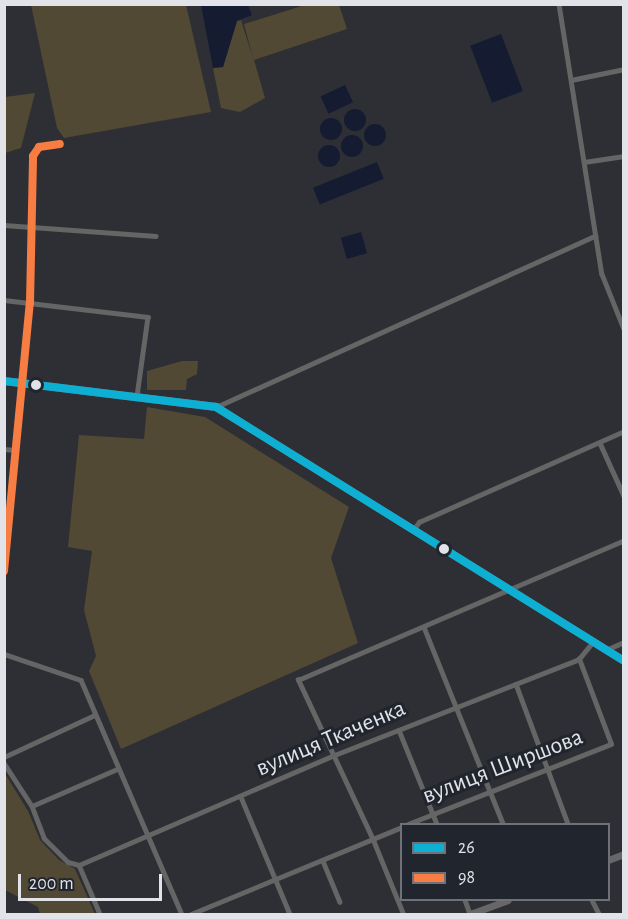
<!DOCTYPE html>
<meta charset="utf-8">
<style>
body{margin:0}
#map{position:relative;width:628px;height:919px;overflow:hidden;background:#2e2f34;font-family:"Alegreya Sans",sans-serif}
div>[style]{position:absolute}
.green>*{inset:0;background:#514933}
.water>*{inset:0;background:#151c31;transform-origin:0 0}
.round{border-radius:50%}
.street>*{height:4.5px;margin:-2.25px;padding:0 2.25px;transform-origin:2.25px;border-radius:2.25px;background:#656565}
.secondary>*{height:7px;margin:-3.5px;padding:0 3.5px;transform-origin:3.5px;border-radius:3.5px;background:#676668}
.primary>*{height:8px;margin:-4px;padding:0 4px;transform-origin:4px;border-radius:4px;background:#656567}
.bus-1>*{height:8px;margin:-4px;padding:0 4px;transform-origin:4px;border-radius:4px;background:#0dafd3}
.bus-2>*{height:8px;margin:-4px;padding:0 4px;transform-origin:4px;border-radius:4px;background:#f77d43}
.dots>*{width:16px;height:16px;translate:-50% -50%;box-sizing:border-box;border:3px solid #21252d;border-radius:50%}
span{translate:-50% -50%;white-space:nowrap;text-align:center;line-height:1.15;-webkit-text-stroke:6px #21252d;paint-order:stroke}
.street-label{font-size:24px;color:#e1e3e9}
.frame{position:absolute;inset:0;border:6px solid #e1e3e9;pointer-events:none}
.legend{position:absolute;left:400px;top:823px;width:210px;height:78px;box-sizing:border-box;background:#21252d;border:2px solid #6e7178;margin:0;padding:8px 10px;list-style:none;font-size:18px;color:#e1e3e9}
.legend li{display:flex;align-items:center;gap:12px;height:30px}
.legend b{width:30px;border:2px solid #6e7178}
.scale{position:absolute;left:18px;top:874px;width:144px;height:27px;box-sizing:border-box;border:3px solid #e1e3e9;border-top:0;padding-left:8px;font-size:18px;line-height:21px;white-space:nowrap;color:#e1e3e9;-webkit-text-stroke:4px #21252d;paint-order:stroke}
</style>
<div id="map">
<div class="green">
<i style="clip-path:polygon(31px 5px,186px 5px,211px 112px,64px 138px,57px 128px)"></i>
<i style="clip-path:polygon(305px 5px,339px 5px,347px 29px,254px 60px,265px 98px,240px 112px,221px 108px,213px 68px,223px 67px,237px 21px,241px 20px,253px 58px,244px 24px)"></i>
<i style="clip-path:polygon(35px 93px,21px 148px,5px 153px,5px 97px)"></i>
<i style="clip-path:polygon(182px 361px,198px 361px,197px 374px,187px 379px,186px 390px,147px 390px,147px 371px)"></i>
<i style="clip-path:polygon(147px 407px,205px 417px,349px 507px,331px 558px,358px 643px,121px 749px,89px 671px,96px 656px,84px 610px,92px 551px,68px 547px,79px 435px,144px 439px)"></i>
<i style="clip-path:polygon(4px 772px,28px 811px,40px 840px,59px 860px,75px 869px,95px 914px,40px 914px,38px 907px,5px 890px)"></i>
</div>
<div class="water">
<i style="clip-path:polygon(201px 5px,248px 5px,252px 15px,237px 21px,223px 67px,213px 68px)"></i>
<i style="left:501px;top:34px;width:61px;height:33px;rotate:69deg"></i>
<i style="left:345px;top:85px;width:19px;height:27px;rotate:65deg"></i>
<i class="round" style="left:344px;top:109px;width:22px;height:22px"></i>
<i class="round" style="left:320px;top:118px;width:22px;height:22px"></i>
<i class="round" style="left:364px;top:124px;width:22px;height:22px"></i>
<i class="round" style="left:341px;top:135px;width:22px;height:22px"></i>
<i class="round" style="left:318px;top:145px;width:22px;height:22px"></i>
<i style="left:377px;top:162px;width:18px;height:69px;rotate:68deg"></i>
<i style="left:361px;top:232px;width:22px;height:21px;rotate:74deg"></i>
</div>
<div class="street">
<i style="left:559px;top:4px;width:273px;rotate:81deg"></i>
<i style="left:602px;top:274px;width:59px;rotate:68.2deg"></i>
<i style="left:571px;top:80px;width:54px;rotate:-11.7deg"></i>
<i style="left:584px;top:162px;width:40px;rotate:-8.5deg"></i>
<i style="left:4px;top:225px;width:152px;rotate:4.1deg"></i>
<i style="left:4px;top:300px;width:145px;rotate:6.7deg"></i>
<i style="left:148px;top:317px;width:80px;rotate:97.9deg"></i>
<i style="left:216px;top:407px;width:416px;rotate:-24.3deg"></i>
<i style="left:600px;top:443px;width:58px;rotate:65.6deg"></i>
<i style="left:4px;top:449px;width:11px;rotate:5deg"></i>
<i style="left:413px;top:530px;width:10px;rotate:-53deg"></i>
<i style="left:419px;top:522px;width:224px;rotate:-23.9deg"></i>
<i style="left:4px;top:571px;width:269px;rotate:-84.5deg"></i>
<i style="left:30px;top:303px;width:147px;rotate:-88.8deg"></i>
<i style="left:33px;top:156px;width:11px;rotate:-56deg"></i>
<i style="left:39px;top:147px;width:21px;rotate:-8deg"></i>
<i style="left:424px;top:627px;width:212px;rotate:68.1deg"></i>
<i style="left:606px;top:650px;width:20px;rotate:-24deg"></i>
<i style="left:4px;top:654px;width:81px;rotate:18.7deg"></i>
<i style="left:81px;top:680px;width:255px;rotate:66.7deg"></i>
<i style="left:516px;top:684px;width:149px;rotate:69.6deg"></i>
<i style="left:399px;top:730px;width:101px;rotate:68deg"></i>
<i style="left:4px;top:757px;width:100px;rotate:-24.8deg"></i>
<i style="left:4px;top:763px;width:51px;rotate:56.9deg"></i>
<i style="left:32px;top:806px;width:34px;rotate:69deg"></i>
<i style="left:44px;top:838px;width:34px;rotate:45deg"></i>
<i style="left:68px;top:862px;width:11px;rotate:15deg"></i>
<i style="left:241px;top:797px;width:127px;rotate:67.3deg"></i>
<i style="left:32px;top:806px;width:93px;rotate:-23.5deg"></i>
<i style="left:408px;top:824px;width:218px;rotate:-21.5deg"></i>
<i style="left:611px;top:744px;width:91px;rotate:-110.6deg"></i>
<i style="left:323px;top:861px;width:44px;rotate:67.5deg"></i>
<i style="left:79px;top:865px;width:275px;rotate:-23.3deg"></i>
<i style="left:332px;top:756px;width:265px;rotate:-21.4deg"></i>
<i style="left:579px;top:659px;width:22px;rotate:-51deg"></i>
<i style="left:79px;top:865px;width:53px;rotate:66.8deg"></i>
<i style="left:465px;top:900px;width:15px;rotate:70deg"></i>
<i style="left:592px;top:900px;width:16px;rotate:63deg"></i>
<i style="left:191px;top:914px;width:228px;rotate:-22.4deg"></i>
<i style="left:403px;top:914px;width:80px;rotate:-112.1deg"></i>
<i style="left:373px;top:840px;width:177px;rotate:-115.1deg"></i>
<i style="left:298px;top:680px;width:355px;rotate:-23.2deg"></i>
</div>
<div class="secondary">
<i style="left:608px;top:860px;width:17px;rotate:-21deg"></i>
<i style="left:470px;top:914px;width:40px;rotate:-20.2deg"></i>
</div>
<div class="primary">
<i style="left:4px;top:381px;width:214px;rotate:7deg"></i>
<i style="left:216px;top:407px;width:481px;rotate:31.9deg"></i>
</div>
<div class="bus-1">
<i style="left:4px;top:381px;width:214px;rotate:7deg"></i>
<i style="left:216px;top:407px;width:481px;rotate:31.9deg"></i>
</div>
<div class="bus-2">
<i style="left:4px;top:571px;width:269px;rotate:-84.5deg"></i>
<i style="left:30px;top:303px;width:147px;rotate:-88.8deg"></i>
<i style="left:33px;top:156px;width:11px;rotate:-56deg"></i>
<i style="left:39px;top:147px;width:21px;rotate:-8deg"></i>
</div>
<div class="dots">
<i style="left:36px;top:385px;background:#e1e3e9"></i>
<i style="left:444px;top:549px;background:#e1e3e9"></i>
</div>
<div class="street-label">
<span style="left:331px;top:739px;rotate:-23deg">вулиця Ткаченка</span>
<span style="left:503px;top:767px;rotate:-21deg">вулиця Ширшова</span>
</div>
<div class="frame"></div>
<ul class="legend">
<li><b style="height:8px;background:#0dafd3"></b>26</li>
<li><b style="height:8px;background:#f77d43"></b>98</li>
</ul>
<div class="scale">200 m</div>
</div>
